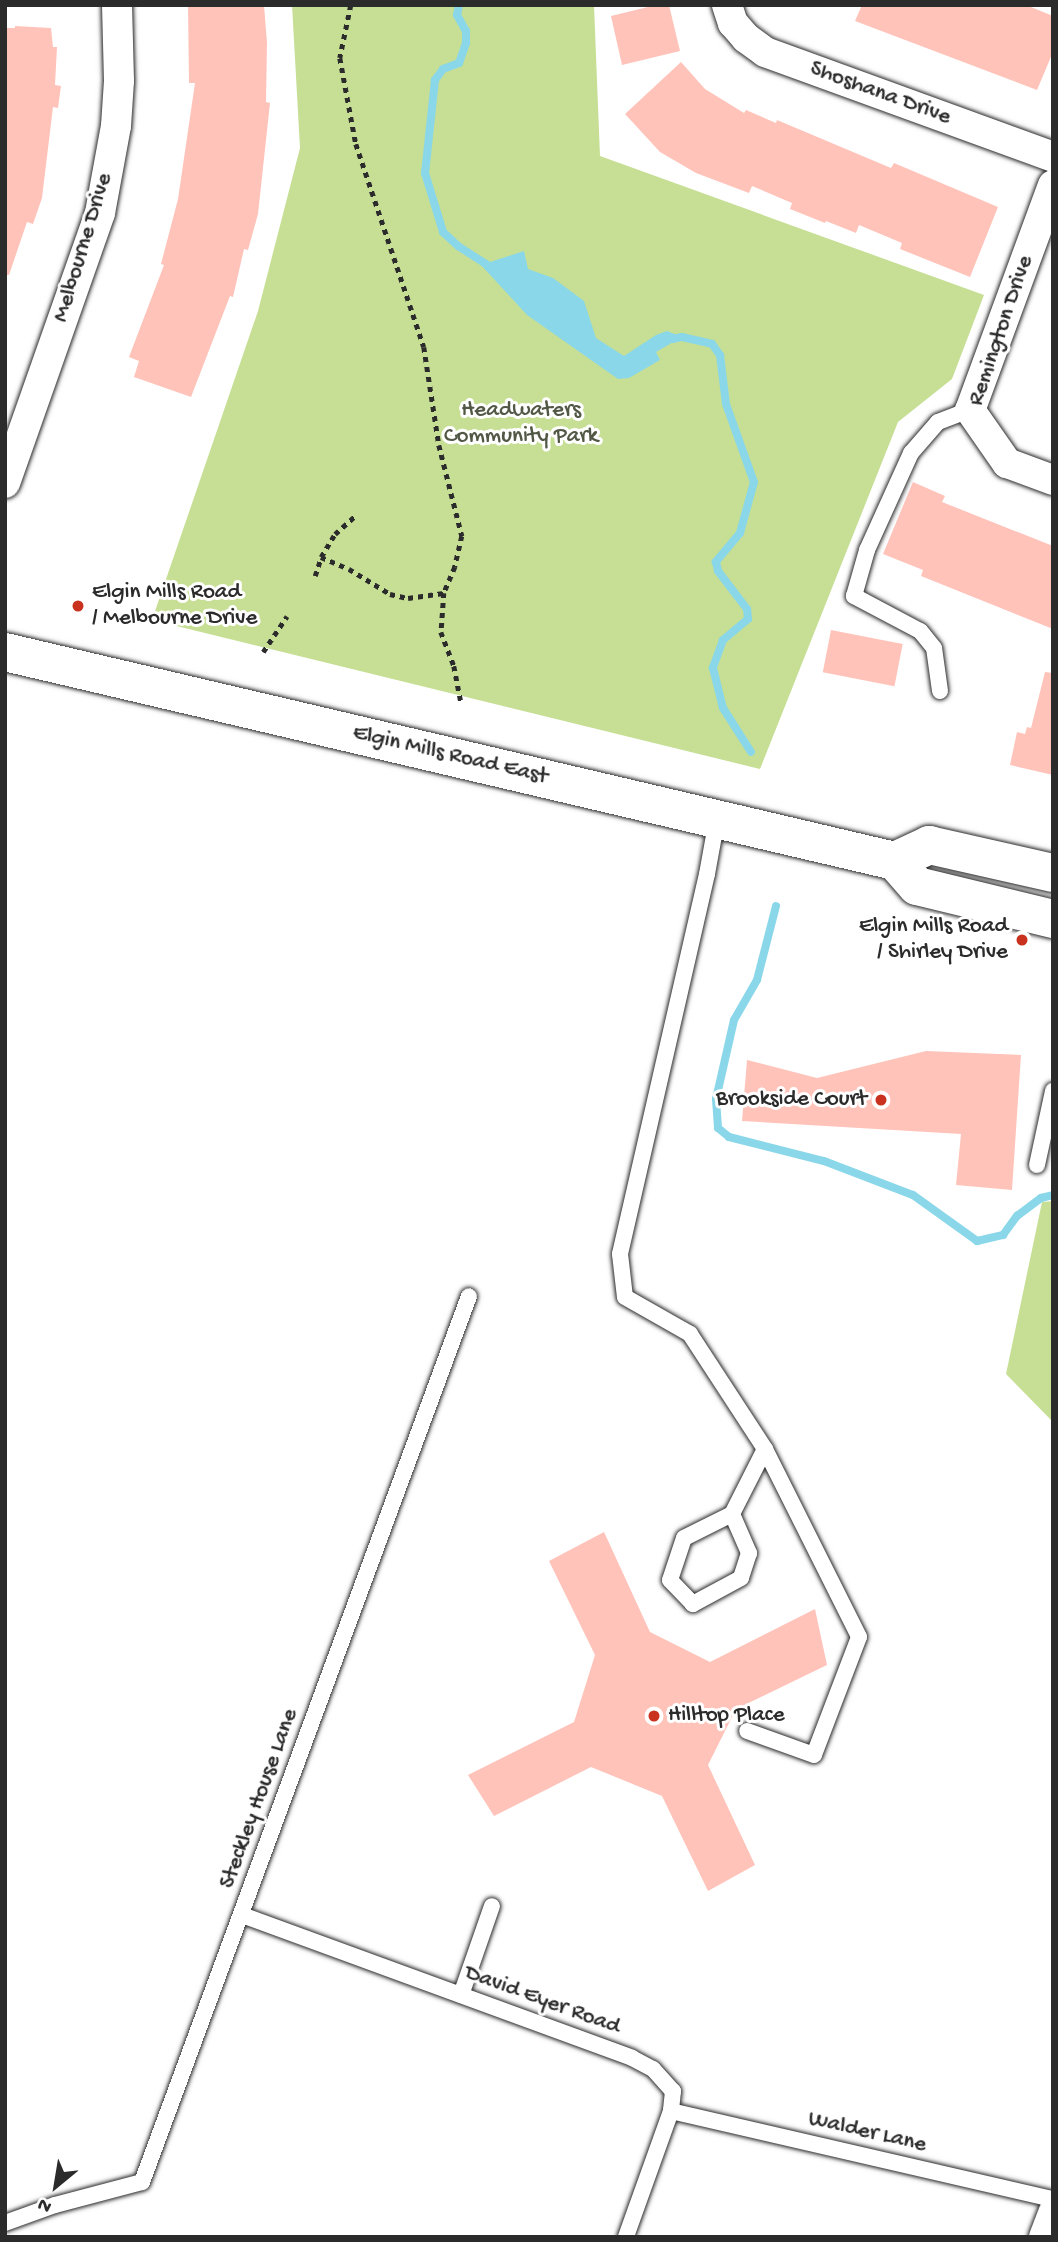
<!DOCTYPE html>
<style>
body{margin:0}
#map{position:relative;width:1058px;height:2242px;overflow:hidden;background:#fff;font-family:"Gochi Hand",sans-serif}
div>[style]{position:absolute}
.green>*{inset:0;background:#c6df95}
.water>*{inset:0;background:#8ad7e9}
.stream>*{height:8px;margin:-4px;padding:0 4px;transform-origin:4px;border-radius:4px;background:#8ad7e9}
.building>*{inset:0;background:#ffc3ba;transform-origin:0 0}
.path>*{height:4.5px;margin-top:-2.25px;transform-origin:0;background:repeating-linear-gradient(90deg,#2b2b2b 0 5px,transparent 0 10px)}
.roads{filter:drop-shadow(0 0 2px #2b2b2b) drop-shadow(0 0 2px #2b2b2b)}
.service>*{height:16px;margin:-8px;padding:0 8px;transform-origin:8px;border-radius:8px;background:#fff}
.minor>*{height:30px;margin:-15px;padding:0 15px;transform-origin:15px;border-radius:15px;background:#fff}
.secondary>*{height:38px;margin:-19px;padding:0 19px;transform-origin:19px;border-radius:19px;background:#fff}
.dots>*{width:19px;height:19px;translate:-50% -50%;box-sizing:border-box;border:4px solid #fff;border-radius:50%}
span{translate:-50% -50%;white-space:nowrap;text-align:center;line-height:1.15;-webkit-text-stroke:6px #fff;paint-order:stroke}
.street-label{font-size:23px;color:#2b2b2b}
.park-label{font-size:23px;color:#525846}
.poi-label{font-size:23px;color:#2b2b2b}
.left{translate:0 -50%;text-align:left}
.right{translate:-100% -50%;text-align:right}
.frame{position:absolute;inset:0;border:7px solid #2b2b2b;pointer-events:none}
.north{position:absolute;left:21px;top:2151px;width:70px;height:70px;-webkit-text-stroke:5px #fff;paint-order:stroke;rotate:210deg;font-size:19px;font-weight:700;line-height:28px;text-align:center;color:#2b2b2b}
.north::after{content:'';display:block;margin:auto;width:24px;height:32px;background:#2b2b2b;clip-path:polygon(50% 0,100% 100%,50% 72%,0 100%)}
</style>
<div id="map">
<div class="green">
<i style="clip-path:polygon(292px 5px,594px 5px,600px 156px,984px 295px,952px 379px,898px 422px,760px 769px,152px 620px,258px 311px,300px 148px)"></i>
<i style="clip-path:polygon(1053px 1201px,1053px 1422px,1006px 1374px,1042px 1202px)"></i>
</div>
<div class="water">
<i style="clip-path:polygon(524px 251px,528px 269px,553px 278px,584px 301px,596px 338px,624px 356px,656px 335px,667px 331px,682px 337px,656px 352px,660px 360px,629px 378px,618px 379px,527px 315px,481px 265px)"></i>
</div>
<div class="stream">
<i style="left:459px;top:5px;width:10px;rotate:101deg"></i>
<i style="left:457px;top:15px;width:18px;rotate:61deg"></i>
<i style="left:466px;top:31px;width:12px;rotate:90deg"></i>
<i style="left:466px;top:43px;width:21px;rotate:109deg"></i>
<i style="left:459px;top:63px;width:17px;rotate:159deg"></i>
<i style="left:443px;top:69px;width:14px;rotate:126deg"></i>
<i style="left:435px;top:80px;width:94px;rotate:96.1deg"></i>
<i style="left:425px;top:173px;width:62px;rotate:73deg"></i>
<i style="left:443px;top:232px;width:21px;rotate:43deg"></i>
<i style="left:458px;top:246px;width:40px;rotate:32.9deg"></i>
<i style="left:673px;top:339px;width:9px;rotate:-13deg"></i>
<i style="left:682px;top:337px;width:31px;rotate:13deg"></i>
<i style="left:712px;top:344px;width:14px;rotate:54deg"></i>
<i style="left:720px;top:355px;width:49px;rotate:83deg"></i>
<i style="left:726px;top:404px;width:83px;rotate:70.3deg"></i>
<i style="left:754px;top:482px;width:53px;rotate:105.4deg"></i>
<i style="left:740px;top:533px;width:38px;rotate:130deg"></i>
<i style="left:716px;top:562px;width:9px;rotate:77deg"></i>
<i style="left:718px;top:571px;width:48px;rotate:52.7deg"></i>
<i style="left:747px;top:609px;width:10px;rotate:84deg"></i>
<i style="left:748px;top:619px;width:33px;rotate:140deg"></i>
<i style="left:723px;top:640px;width:30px;rotate:110deg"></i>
<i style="left:713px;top:668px;width:41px;rotate:76deg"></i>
<i style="left:723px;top:708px;width:52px;rotate:57.5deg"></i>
<i style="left:776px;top:906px;width:76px;rotate:104.4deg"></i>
<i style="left:757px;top:980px;width:46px;rotate:119.9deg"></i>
<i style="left:734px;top:1020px;width:81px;rotate:102.8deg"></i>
<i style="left:716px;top:1099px;width:29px;rotate:86deg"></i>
<i style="left:718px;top:1128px;width:14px;rotate:39deg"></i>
<i style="left:729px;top:1137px;width:98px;rotate:14.2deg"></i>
<i style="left:824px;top:1161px;width:95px;rotate:20.9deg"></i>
<i style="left:913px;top:1195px;width:79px;rotate:35.7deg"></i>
<i style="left:977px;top:1241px;width:27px;rotate:-13deg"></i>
<i style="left:1003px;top:1235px;width:24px;rotate:-54deg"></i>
<i style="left:1017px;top:1216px;width:30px;rotate:-37deg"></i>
<i style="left:1041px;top:1198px;width:12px;rotate:-14deg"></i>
</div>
<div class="building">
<i style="clip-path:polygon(188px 5px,264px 5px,267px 43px,266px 102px,270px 103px,258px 214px,248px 250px,244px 249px,233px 297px,230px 296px,191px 397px,134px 377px,139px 361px,129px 357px,164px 265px,161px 264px,178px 199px,195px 83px,189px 83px)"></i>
<i style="clip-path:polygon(656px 5px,669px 5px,680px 51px,622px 65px,611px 16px)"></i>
<i style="clip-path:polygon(862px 5px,1026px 5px,1053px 16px,1053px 52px,1037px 90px,855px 21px)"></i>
<i style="clip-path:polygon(15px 26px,51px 28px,53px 47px,57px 47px,55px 85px,61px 86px,58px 108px,53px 107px,42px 198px,33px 224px,27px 222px,9px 275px,5px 275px,5px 28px,15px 28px)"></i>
<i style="clip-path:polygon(681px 62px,705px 89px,744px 113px,746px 110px,776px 123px,777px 120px,891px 168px,894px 163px,998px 207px,970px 277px,900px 249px,902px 243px,859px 225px,856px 233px,826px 221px,825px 223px,790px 209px,792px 203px,752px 186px,749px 193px,696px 173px,660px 152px,625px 114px)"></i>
<i style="clip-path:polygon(913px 482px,945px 496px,942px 502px,1053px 546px,1053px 629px,921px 576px,923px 570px,883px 554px)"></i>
<i style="left:831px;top:630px;width:73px;height:43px;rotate:11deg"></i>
<i style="clip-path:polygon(1045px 672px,1053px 673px,1053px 775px,1010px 765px,1017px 732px,1025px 734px,1027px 727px,1031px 728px)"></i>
<i style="clip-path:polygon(926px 1051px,1021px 1055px,1012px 1190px,956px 1185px,961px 1134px,742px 1121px,747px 1060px,817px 1078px)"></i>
<i style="clip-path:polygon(604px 1532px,650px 1632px,710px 1662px,815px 1609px,827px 1665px,736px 1709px,708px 1765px,755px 1865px,708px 1891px,662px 1796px,591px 1767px,494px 1816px,468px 1775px,574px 1722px,595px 1655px,549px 1561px)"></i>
</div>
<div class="path">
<i style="left:351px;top:5px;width:54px;rotate:101.7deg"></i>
<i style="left:340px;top:58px;width:87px;rotate:79.5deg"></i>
<i style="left:356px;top:144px;width:214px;rotate:71.5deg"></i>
<i style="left:424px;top:347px;width:99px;rotate:81.3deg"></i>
<i style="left:439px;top:445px;width:94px;rotate:75.8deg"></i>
<i style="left:462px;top:536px;width:32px;rotate:103deg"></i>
<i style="left:455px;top:567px;width:28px;rotate:113deg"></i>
<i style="left:444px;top:593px;width:39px;rotate:94deg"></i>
<i style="left:441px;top:632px;width:36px;rotate:69deg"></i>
<i style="left:454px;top:666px;width:36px;rotate:79deg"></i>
<i style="left:321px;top:557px;width:27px;rotate:-59deg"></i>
<i style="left:335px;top:534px;width:27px;rotate:-42deg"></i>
<i style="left:315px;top:576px;width:20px;rotate:-72deg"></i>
<i style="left:321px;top:557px;width:30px;rotate:23deg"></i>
<i style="left:349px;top:569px;width:48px;rotate:31.4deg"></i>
<i style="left:390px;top:594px;width:18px;rotate:13deg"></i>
<i style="left:408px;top:598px;width:36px;rotate:-8deg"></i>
<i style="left:263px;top:652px;width:43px;rotate:-56.3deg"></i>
</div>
<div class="roads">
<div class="service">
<i style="left:940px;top:691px;width:43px;rotate:-97.9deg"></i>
<i style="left:934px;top:648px;width:22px;rotate:-129deg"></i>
<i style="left:920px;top:631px;width:75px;rotate:-152.1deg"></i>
<i style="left:854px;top:596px;width:48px;rotate:-74.2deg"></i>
<i style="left:867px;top:550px;width:107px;rotate:-65.6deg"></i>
<i style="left:911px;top:453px;width:41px;rotate:-48.9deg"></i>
<i style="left:938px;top:422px;width:34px;rotate:-21deg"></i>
<i style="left:717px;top:819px;width:56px;rotate:100.3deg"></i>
<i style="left:707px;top:874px;width:390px;rotate:102.9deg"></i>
<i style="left:620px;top:1254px;width:43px;rotate:83.4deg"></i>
<i style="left:625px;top:1297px;width:75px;rotate:29.6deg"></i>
<i style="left:690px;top:1334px;width:137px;rotate:56.9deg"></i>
<i style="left:765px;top:1449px;width:210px;rotate:63.4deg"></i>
<i style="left:859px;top:1637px;width:126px;rotate:110.9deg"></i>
<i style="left:814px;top:1755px;width:71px;rotate:-160.3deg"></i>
<i style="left:1037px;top:1165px;width:76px;rotate:-77.8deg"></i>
<i style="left:732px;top:1514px;width:43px;rotate:66.4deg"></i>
<i style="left:749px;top:1553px;width:26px;rotate:108deg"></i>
<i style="left:741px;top:1578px;width:55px;rotate:151.6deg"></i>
<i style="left:693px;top:1604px;width:33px;rotate:-134deg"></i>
<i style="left:670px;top:1580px;width:44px;rotate:-71.6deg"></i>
<i style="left:684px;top:1538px;width:54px;rotate:-26.6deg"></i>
<i style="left:732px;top:1514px;width:73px;rotate:-63.1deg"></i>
<i style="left:242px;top:1915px;width:415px;rotate:20.1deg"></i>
<i style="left:632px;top:2058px;width:24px;rotate:28deg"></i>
<i style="left:653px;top:2069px;width:30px;rotate:48deg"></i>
<i style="left:673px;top:2091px;width:20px;rotate:96deg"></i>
<i style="left:671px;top:2111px;width:134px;rotate:109.7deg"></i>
<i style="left:461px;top:1995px;width:94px;rotate:-70.8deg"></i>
<i style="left:671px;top:2111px;width:392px;rotate:13deg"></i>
<i style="left:5px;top:2223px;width:53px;rotate:-19.8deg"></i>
<i style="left:55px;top:2205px;width:90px;rotate:-14.8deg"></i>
<i style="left:142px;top:2182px;width:944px;rotate:-69.74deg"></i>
</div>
<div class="minor">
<i style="left:727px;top:5px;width:19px;rotate:72deg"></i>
<i style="left:733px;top:23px;width:20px;rotate:49deg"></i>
<i style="left:746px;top:38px;width:24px;rotate:36deg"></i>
<i style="left:765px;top:52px;width:307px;rotate:20deg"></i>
<i style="left:1053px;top:185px;width:240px;rotate:110.2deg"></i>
<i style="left:970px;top:410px;width:65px;rotate:55.1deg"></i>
<i style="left:1007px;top:463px;width:49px;rotate:20.3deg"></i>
<i style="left:5px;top:483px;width:286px;rotate:-70.6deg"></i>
<i style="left:100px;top:213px;width:88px;rotate:-79.6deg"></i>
<i style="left:116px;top:126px;width:45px;rotate:-86.2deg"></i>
<i style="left:119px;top:81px;width:76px;rotate:-91.5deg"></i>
<i style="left:1044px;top:2237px;width:26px;rotate:-69deg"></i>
</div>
<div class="secondary">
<i style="left:5px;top:652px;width:914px;rotate:13.22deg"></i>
<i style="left:895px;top:861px;width:33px;rotate:49deg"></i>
<i style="left:917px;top:886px;width:140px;rotate:13.6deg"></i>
<i style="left:895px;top:861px;width:38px;rotate:-25deg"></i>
<i style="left:929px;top:845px;width:127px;rotate:12.7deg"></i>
</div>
</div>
<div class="dots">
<i style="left:78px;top:606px;background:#c8321e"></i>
<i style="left:1022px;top:940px;background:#c8321e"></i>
<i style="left:881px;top:1100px;background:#c8321e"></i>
<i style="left:654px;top:1716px;background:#c8321e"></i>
</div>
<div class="street-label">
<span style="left:880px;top:94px;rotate:20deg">Shoshana Drive</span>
<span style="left:84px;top:248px;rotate:-73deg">Melbourne Drive</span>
<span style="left:1002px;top:331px;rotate:-71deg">Remington Drive</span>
<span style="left:450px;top:756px;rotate:13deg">Elgin Mills Road East</span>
<span style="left:260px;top:1799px;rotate:-70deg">Steckley House Lane</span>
<span style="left:542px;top:2001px;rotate:20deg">David Eyer Road</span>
<span style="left:867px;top:2133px;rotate:13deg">Walder Lane</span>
</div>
<div class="park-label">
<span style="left:521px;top:424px">Headwaters<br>Community Park</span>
</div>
<div class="poi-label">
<span class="left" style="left:92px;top:606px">Elgin Mills Road<br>/ Melbourne Drive</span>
<span class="right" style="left:1008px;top:940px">Elgin Mills Road<br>/ Shirley Drive</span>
<span class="right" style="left:867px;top:1100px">Brookside Court</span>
<span class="left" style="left:668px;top:1716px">Hilltop Place</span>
</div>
<div class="frame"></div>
<div class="north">N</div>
</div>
